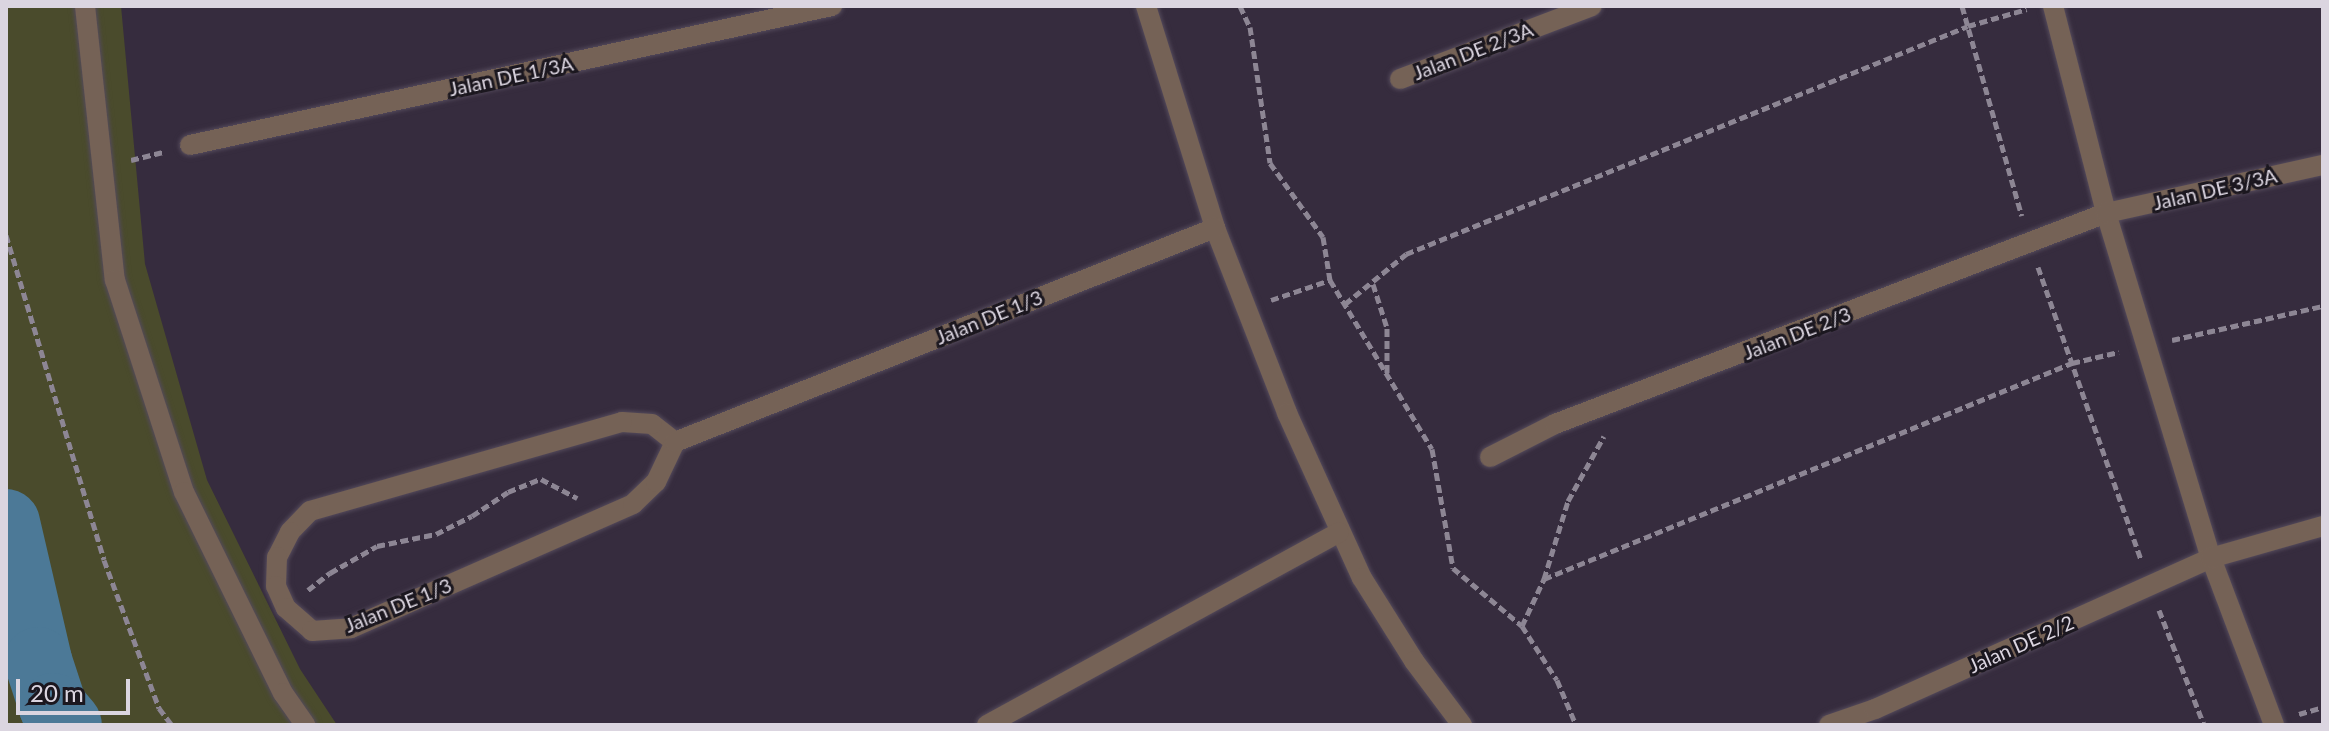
<!DOCTYPE html>
<style>
body{margin:0}
#map{position:relative;width:2329px;height:731px;overflow:hidden;background:#362c3e;font-family:Lato,sans-serif}
div>[style]{position:absolute}
.green>*{inset:0;background:#4a4b2c}
.river>*{height:68px;margin:-34px;padding:0 34px;transform-origin:34px;border-radius:34px;background:#4c7997}
.path>*{height:5px;margin-top:-2.5px;transform-origin:0;background:repeating-linear-gradient(90deg,#8d8694 0 8px,transparent 0 12px)}
.roads{filter:drop-shadow(0 0 2px #544a5b) drop-shadow(0 0 2px #544a5b)}
.service>*{height:20px;margin:-10px;padding:0 10px;transform-origin:10px;border-radius:10px;background:#756256}
.minor>*{height:20px;margin:-10px;padding:0 10px;transform-origin:10px;border-radius:10px;background:#756256}
span{translate:-50% -50%;white-space:nowrap;text-align:center;line-height:1.15;-webkit-text-stroke:6px #1b171f;paint-order:stroke}
.street-label{font-size:20px;color:#dbd5e0}
.frame{position:absolute;inset:0;border:8px solid #dbd5e0;pointer-events:none}
.scale{position:absolute;left:16px;top:679px;width:114px;height:36px;box-sizing:border-box;border:4px solid #dbd5e0;border-top:0;padding-left:10px;font-size:24px;line-height:28px;white-space:nowrap;color:#dbd5e0;-webkit-text-stroke:6px #1b171f;paint-order:stroke}
</style>
<div id="map">
<div class="green">
<i style="clip-path:polygon(6px 6px,121px 6px,145px 264px,207px 480px,300px 669px,337px 725px,6px 725px)"></i>
</div>
<div class="river">
<i style="left:6px;top:523px;width:142px;rotate:76.9deg"></i>
<i style="left:38px;top:661px;width:48px;rotate:71.9deg"></i>
<i style="left:53px;top:707px;width:23px;rotate:50deg"></i>
</div>
<div class="path">
<i style="left:1240px;top:6px;width:23px;rotate:65deg"></i>
<i style="left:1250px;top:27px;width:137px;rotate:81.6deg"></i>
<i style="left:1270px;top:163px;width:91px;rotate:54.4deg"></i>
<i style="left:1323px;top:237px;width:44px;rotate:80.8deg"></i>
<i style="left:1330px;top:280px;width:197px;rotate:58.9deg"></i>
<i style="left:1432px;top:449px;width:121px;rotate:80deg"></i>
<i style="left:1453px;top:568px;width:90px;rotate:40deg"></i>
<i style="left:1522px;top:626px;width:64px;rotate:57.1deg"></i>
<i style="left:1557px;top:680px;width:49px;rotate:67.1deg"></i>
<i style="left:1962px;top:6px;width:218px;rotate:74.1deg"></i>
<i style="left:131px;top:160px;width:34px;rotate:-14deg"></i>
<i style="left:6px;top:235px;width:339px;rotate:73.2deg"></i>
<i style="left:104px;top:560px;width:158px;rotate:69.6deg"></i>
<i style="left:159px;top:708px;width:21px;rotate:53deg"></i>
<i style="left:2038px;top:267px;width:311px;rotate:70.6deg"></i>
<i style="left:1373px;top:284px;width:46px;rotate:72.3deg"></i>
<i style="left:1387px;top:328px;width:45px;rotate:90deg"></i>
<i style="left:1271px;top:300px;width:62px;rotate:-18.7deg"></i>
<i style="left:1345px;top:304px;width:79px;rotate:-39.3deg"></i>
<i style="left:1406px;top:254px;width:606px;rotate:-22.08deg"></i>
<i style="left:1968px;top:26px;width:61px;rotate:-16.1deg"></i>
<i style="left:2172px;top:340px;width:155px;rotate:-12.7deg"></i>
<i style="left:1544px;top:579px;width:570px;rotate:-22.25deg"></i>
<i style="left:2072px;top:363px;width:48px;rotate:-13.2deg"></i>
<i style="left:308px;top:590px;width:28px;rotate:-38deg"></i>
<i style="left:330px;top:573px;width:54px;rotate:-29.9deg"></i>
<i style="left:377px;top:546px;width:60px;rotate:-11.5deg"></i>
<i style="left:436px;top:534px;width:40px;rotate:-26.6deg"></i>
<i style="left:472px;top:516px;width:43px;rotate:-33.7deg"></i>
<i style="left:508px;top:492px;width:35px;rotate:-22deg"></i>
<i style="left:541px;top:479px;width:41px;rotate:27.8deg"></i>
<i style="left:2159px;top:610px;width:123px;rotate:68.6deg"></i>
<i style="left:1522px;top:626px;width:52px;rotate:-64.9deg"></i>
<i style="left:1544px;top:579px;width:82px;rotate:-72.9deg"></i>
<i style="left:1568px;top:501px;width:74px;rotate:-61deg"></i>
<i style="left:2299px;top:714px;width:25px;rotate:-16deg"></i>
</div>
<div class="roads">
<div class="service">
<i style="left:85px;top:6px;width:276px;rotate:83.8deg"></i>
<i style="left:115px;top:280px;width:223px;rotate:72deg"></i>
<i style="left:184px;top:492px;width:224px;rotate:63.8deg"></i>
<i style="left:283px;top:693px;width:39px;rotate:55deg"></i>
</div>
<div class="minor">
<i style="left:1146px;top:6px;width:232px;rotate:72.7deg"></i>
<i style="left:1215px;top:228px;width:199px;rotate:68.7deg"></i>
<i style="left:1287px;top:413px;width:181px;rotate:65.6deg"></i>
<i style="left:1362px;top:578px;width:98px;rotate:57.9deg"></i>
<i style="left:1414px;top:661px;width:80px;rotate:53.1deg"></i>
<i style="left:2053px;top:6px;width:214px;rotate:75.6deg"></i>
<i style="left:2106px;top:213px;width:361px;rotate:73.1deg"></i>
<i style="left:2211px;top:558px;width:178px;rotate:69.3deg"></i>
<i style="left:1400px;top:79px;width:205px;rotate:-20.8deg"></i>
<i style="left:190px;top:145px;width:657px;rotate:-12.22deg"></i>
<i style="left:675px;top:442px;width:29px;rotate:-142deg"></i>
<i style="left:652px;top:424px;width:30px;rotate:-176deg"></i>
<i style="left:622px;top:422px;width:324px;rotate:164.1deg"></i>
<i style="left:310px;top:511px;width:29px;rotate:134deg"></i>
<i style="left:290px;top:532px;width:28px;rotate:117deg"></i>
<i style="left:277px;top:557px;width:29px;rotate:92deg"></i>
<i style="left:276px;top:586px;width:24px;rotate:66deg"></i>
<i style="left:286px;top:608px;width:35px;rotate:41deg"></i>
<i style="left:312px;top:631px;width:39px;rotate:-4deg"></i>
<i style="left:351px;top:628px;width:308px;rotate:-23.7deg"></i>
<i style="left:633px;top:504px;width:32px;rotate:-44deg"></i>
<i style="left:656px;top:482px;width:44px;rotate:-64.6deg"></i>
<i style="left:675px;top:442px;width:581px;rotate:-21.62deg"></i>
<i style="left:1490px;top:457px;width:73px;rotate:-26.9deg"></i>
<i style="left:1555px;top:424px;width:590px;rotate:-20.95deg"></i>
<i style="left:2106px;top:213px;width:222px;rotate:-12.5deg"></i>
<i style="left:987px;top:725px;width:401px;rotate:-28.7deg"></i>
<i style="left:1829px;top:725px;width:49px;rotate:-19.2deg"></i>
<i style="left:1875px;top:709px;width:368px;rotate:-24.2deg"></i>
<i style="left:2211px;top:558px;width:116px;rotate:-15.9deg"></i>
</div>
</div>
<div class="street-label">
<span style="left:1473px;top:51px;rotate:-21deg">Jalan DE 2/3A</span>
<span style="left:511px;top:76px;rotate:-12deg">Jalan DE 1/3A</span>
<span style="left:2215px;top:189px;rotate:-13deg">Jalan DE 3/3A</span>
<span style="left:989px;top:317px;rotate:-22deg">Jalan DE 1/3</span>
<span style="left:1797px;top:333px;rotate:-21deg">Jalan DE 2/3</span>
<span style="left:398px;top:605px;rotate:-22deg">Jalan DE 1/3</span>
<span style="left:2021px;top:644px;rotate:-24deg">Jalan DE 2/2</span>
</div>
<div class="frame"></div>
<div class="scale">20 m</div>
</div>
